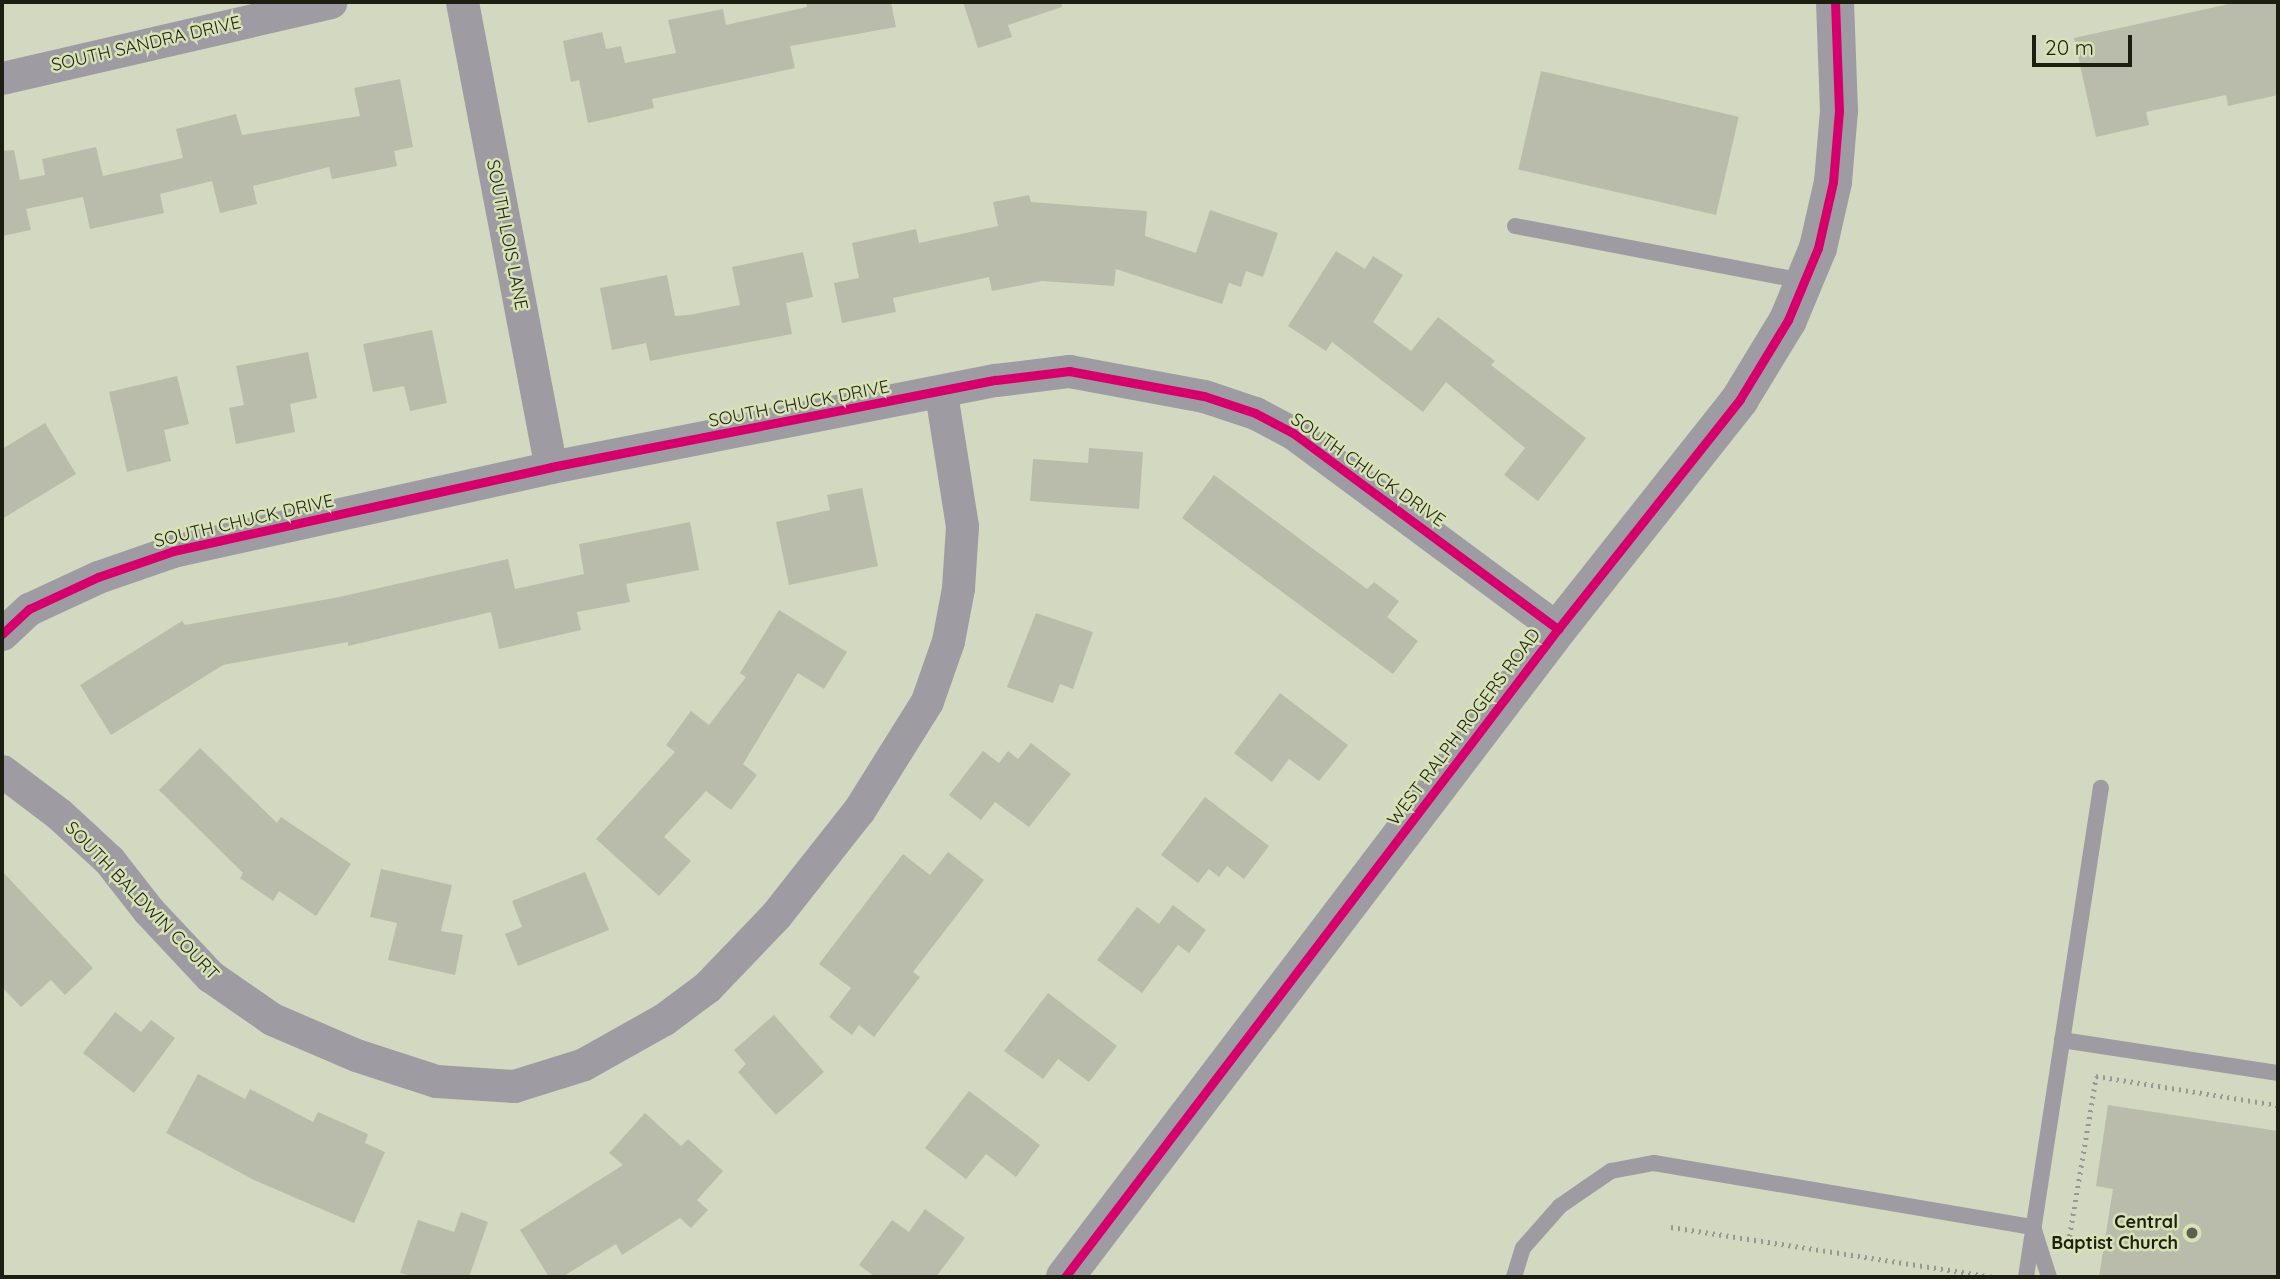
<!DOCTYPE html>
<style>
body{margin:0}
#map{position:relative;width:2280px;height:1279px;overflow:hidden;background:#d3d8c1;font-family:Quicksand,sans-serif}
div>[style]{position:absolute}
.building>*{inset:0;background:#b9bcaa;transform-origin:0 0}
.path>*{height:4.5px;margin-top:-2.25px;transform-origin:0;background:repeating-linear-gradient(90deg,#989796 0 2px,transparent 0 7px)}
.service>*{height:16px;margin:-8px;padding:0 8px;transform-origin:8px;border-radius:8px;background:#9e9ca2}
.minor>*{height:33px;margin:-16.5px;padding:0 16.5px;transform-origin:16.5px;border-radius:16.5px;background:#9e9ca2}
.tertiary>*{height:38px;margin:-19px;padding:0 19px;transform-origin:19px;border-radius:19px;background:#9e9ca2}
.cycleway>*{height:9px;margin:-4.5px;padding:0 4.5px;transform-origin:4.5px;border-radius:4.5px;background:#d6006c}
.dots>*{width:19px;height:19px;translate:-50% -50%;box-sizing:border-box;border:4px solid #d8e2b7;border-radius:50%}
span{translate:-50% -50%;white-space:nowrap;text-align:center;line-height:1.15;-webkit-text-stroke:5px #d8e2b7;paint-order:stroke}
.street-label{font-size:18px;color:#1c1f0f}
.poi-label{font-size:18px;color:#1c1f0f;font-weight:700}
.right{translate:-100% -50%;text-align:right}
.frame{position:absolute;inset:0;border:4px solid #1c1f0f;pointer-events:none}
.scale{position:absolute;left:2032px;top:35px;width:100px;height:32px;box-sizing:border-box;border:4px solid #1c1f0f;border-top:0;padding-left:9px;font-size:21px;line-height:24px;white-space:nowrap;color:#1c1f0f;-webkit-text-stroke:5px #d8e2b7;paint-order:stroke}
</style>
<div id="map">
<div class="building">
<i style="clip-path:polygon(806px 2px,891px 2px,896px 27px,790px 46px,795px 68px,652px 99px,654px 108px,588px 123px,579px 80px,571px 82px,563px 41px,602px 32px,606px 49px,621px 46px,625px 63px,676px 53px,668px 20px,723px 9px,726px 25px,807px 7px)"></i>
<i style="clip-path:polygon(963px 2px,1061px 2px,1062px 7px,1008px 25px,1012px 37px,978px 48px)"></i>
<i style="clip-path:polygon(2238px 2px,2278px 2px,2278px 95px,2228px 106px,2226px 95px,2146px 112px,2149px 125px,2096px 137px,2074px 38px)"></i>
<i style="left:1541px;top:71px;width:203px;height:101px;rotate:13deg"></i>
<i style="clip-path:polygon(400px 79px,413px 147px,394px 151px,397px 166px,332px 179px,329px 167px,253px 186px,257px 204px,220px 213px,212px 181px,160px 194px,164px 213px,90px 229px,83px 197px,26px 209px,31px 230px,2px 236px,2px 151px,14px 150px,20px 180px,45px 175px,42px 159px,96px 147px,103px 176px,183px 158px,176px 129px,236px 114px,242px 135px,360px 116px,354px 88px)"></i>
<i style="clip-path:polygon(1029px 195px,1031px 202px,1147px 211px,1145px 236px,1196px 253px,1210px 210px,1278px 233px,1263px 277px,1246px 271px,1241px 287px,1229px 283px,1222px 304px,1116px 269px,1114px 286px,1042px 281px,992px 291px,989px 277px,893px 298px,896px 312px,842px 323px,834px 283px,859px 278px,852px 243px,916px 229px,919px 243px,998px 226px,993px 202px)"></i>
<i style="clip-path:polygon(1336px 251px,1365px 269px,1373px 256px,1403px 275px,1373px 322px,1411px 351px,1438px 317px,1495px 361px,1491px 365px,1586px 438px,1538px 501px,1504px 475px,1525px 448px,1446px 382px,1423px 412px,1332px 342px,1326px 351px,1288px 326px)"></i>
<i style="clip-path:polygon(803px 252px,813px 297px,786px 303px,792px 334px,650px 361px,646px 343px,612px 350px,600px 288px,667px 275px,675px 316px,689px 315px,740px 305px,732px 267px)"></i>
<i style="clip-path:polygon(432px 330px,447px 403px,410px 411px,404px 386px,373px 392px,363px 344px)"></i>
<i style="clip-path:polygon(308px 352px,317px 398px,290px 404px,295px 432px,236px 444px,229px 408px,244px 405px,236px 366px)"></i>
<i style="clip-path:polygon(177px 376px,189px 424px,164px 430px,171px 461px,127px 472px,109px 392px)"></i>
<i style="clip-path:polygon(45px 423px,76px 474px,2px 519px,2px 449px)"></i>
<i style="clip-path:polygon(1089px 448px,1143px 452px,1139px 509px,1030px 501px,1033px 459px,1088px 463px)"></i>
<i style="clip-path:polygon(1214px 475px,1367px 589px,1374px 582px,1399px 601px,1387px 617px,1418px 641px,1393px 674px,1182px 518px)"></i>
<i style="clip-path:polygon(862px 488px,878px 566px,789px 585px,776px 522px,830px 510px,827px 495px)"></i>
<i style="clip-path:polygon(690px 522px,699px 570px,626px 584px,630px 602px,577px 612px,581px 630px,499px 649px,491px 612px,348px 646px,348px 642px,223px 665px,111px 735px,80px 685px,182px 621px,185px 625px,339px 597px,508px 559px,515px 589px,584px 574px,579px 544px)"></i>
<i style="clip-path:polygon(779px 610px,847px 652px,824px 689px,798px 673px,743px 764px,757px 775px,731px 810px,706px 791px,664px 837px,691px 861px,659px 896px,596px 839px,675px 752px,666px 745px,691px 711px,709px 725px,746px 677px,740px 673px)"></i>
<i style="clip-path:polygon(1036px 613px,1093px 632px,1073px 689px,1060px 684px,1053px 703px,1007px 687px)"></i>
<i style="clip-path:polygon(1280px 693px,1348px 745px,1319px 781px,1289px 759px,1272px 782px,1234px 753px)"></i>
<i style="clip-path:polygon(1031px 743px,1071px 774px,1029px 827px,995px 802px,981px 820px,949px 795px,983px 751px,999px 763px,1008px 751px,1018px 759px)"></i>
<i style="clip-path:polygon(200px 748px,277px 823px,281px 817px,351px 864px,316px 916px,279px 891px,273px 901px,240px 878px,243px 873px,159px 790px)"></i>
<i style="clip-path:polygon(1205px 797px,1269px 846px,1244px 879px,1227px 866px,1219px 877px,1209px 869px,1198px 883px,1161px 855px)"></i>
<i style="clip-path:polygon(948px 852px,984px 880px,913px 972px,920px 977px,874px 1037px,859px 1025px,852px 1035px,829px 1017px,851px 988px,819px 964px,903px 854px,930px 875px)"></i>
<i style="clip-path:polygon(381px 869px,452px 885px,441px 931px,463px 935px,455px 975px,388px 960px,397px 923px,370px 917px)"></i>
<i style="clip-path:polygon(2px 871px,93px 968px,65px 995px,51px 980px,21px 1007px,2px 987px)"></i>
<i style="clip-path:polygon(585px 872px,609px 930px,518px 966px,505px 934px,522px 927px,512px 901px)"></i>
<i style="clip-path:polygon(1173px 905px,1206px 930px,1189px 953px,1178px 945px,1142px 993px,1097px 960px,1137px 907px,1159px 924px)"></i>
<i style="clip-path:polygon(1048px 993px,1117px 1046px,1089px 1082px,1058px 1059px,1043px 1079px,1004px 1051px)"></i>
<i style="clip-path:polygon(115px 1012px,141px 1032px,151px 1020px,175px 1038px,134px 1093px,83px 1053px)"></i>
<i style="clip-path:polygon(774px 1015px,824px 1072px,776px 1115px,738px 1072px,746px 1064px,734px 1050px)"></i>
<i style="clip-path:polygon(198px 1074px,245px 1099px,250px 1089px,313px 1122px,318px 1112px,368px 1134px,365px 1143px,385px 1152px,354px 1223px,254px 1180px,166px 1133px)"></i>
<i style="clip-path:polygon(969px 1091px,1040px 1145px,1016px 1177px,986px 1154px,966px 1179px,925px 1148px)"></i>
<i style="clip-path:polygon(2108px 1105px,2278px 1131px,2278px 1277px,2099px 1277px,2113px 1189px,2096px 1186px)"></i>
<i style="clip-path:polygon(645px 1113px,681px 1146px,688px 1139px,723px 1171px,697px 1200px,708px 1210px,691px 1228px,680px 1218px,622px 1255px,616px 1244px,562px 1277px,549px 1277px,520px 1230px,623px 1165px,609px 1153px)"></i>
<i style="clip-path:polygon(925px 1209px,965px 1238px,936px 1277px,875px 1277px,859px 1265px,892px 1220px,909px 1232px)"></i>
<i style="clip-path:polygon(461px 1212px,488px 1222px,469px 1277px,415px 1277px,400px 1273px,418px 1220px,454px 1232px)"></i>
</div>
<div class="path">
<i style="left:1671px;top:1227px;width:328px;rotate:8.8deg"></i>
<i style="left:2067px;top:1250px;width:176px;rotate:-80.5deg"></i>
<i style="left:2096px;top:1076px;width:184px;rotate:9.1deg"></i>
</div>
<div class="service">
<i style="left:1515px;top:226px;width:294px;rotate:10.8deg"></i>
<i style="left:2062px;top:1040px;width:219px;rotate:8.7deg"></i>
<i style="left:1514px;top:1277px;width:30px;rotate:-73deg"></i>
<i style="left:1523px;top:1248px;width:56px;rotate:-48.6deg"></i>
<i style="left:1560px;top:1206px;width:62px;rotate:-34.5deg"></i>
<i style="left:1611px;top:1171px;width:44px;rotate:-10.5deg"></i>
<i style="left:1654px;top:1163px;width:384px;rotate:9.6deg"></i>
<i style="left:2033px;top:1227px;width:52px;rotate:72.3deg"></i>
<i style="left:2026px;top:1277px;width:495px;rotate:-81.3deg"></i>
</div>
<div class="minor">
<i style="left:462px;top:2px;width:473px;rotate:79.2deg"></i>
<i style="left:2px;top:78px;width:337px;rotate:-13deg"></i>
<i style="left:2px;top:634px;width:37px;rotate:-43deg"></i>
<i style="left:29px;top:609px;width:76px;rotate:-24.9deg"></i>
<i style="left:98px;top:577px;width:79px;rotate:-19.1deg"></i>
<i style="left:173px;top:551px;width:387px;rotate:-12.5deg"></i>
<i style="left:551px;top:467px;width:453px;rotate:-11.1deg"></i>
<i style="left:996px;top:380px;width:74px;rotate:-7deg"></i>
<i style="left:1069px;top:371px;width:137px;rotate:10.5deg"></i>
<i style="left:1204px;top:396px;width:54px;rotate:18.4deg"></i>
<i style="left:1255px;top:413px;width:43px;rotate:27.8deg"></i>
<i style="left:1293px;top:433px;width:330px;rotate:36.5deg"></i>
<i style="left:2px;top:771px;width:71px;rotate:37deg"></i>
<i style="left:59px;top:814px;width:68px;rotate:42.6deg"></i>
<i style="left:109px;top:860px;width:63px;rotate:52deg"></i>
<i style="left:148px;top:910px;width:91px;rotate:46.8deg"></i>
<i style="left:210px;top:976px;width:75px;rotate:34.7deg"></i>
<i style="left:272px;top:1019px;width:91px;rotate:23.2deg"></i>
<i style="left:356px;top:1055px;width:84px;rotate:18deg"></i>
<i style="left:436px;top:1081px;width:78px;rotate:3.7deg"></i>
<i style="left:514px;top:1086px;width:73px;rotate:-17.4deg"></i>
<i style="left:584px;top:1064px;width:92px;rotate:-29.4deg"></i>
<i style="left:664px;top:1019px;width:54px;rotate:-36.7deg"></i>
<i style="left:707px;top:987px;width:100px;rotate:-46.2deg"></i>
<i style="left:776px;top:915px;width:134px;rotate:-51.7deg"></i>
<i style="left:859px;top:810px;width:128px;rotate:-58deg"></i>
<i style="left:927px;top:701px;width:64px;rotate:-70.7deg"></i>
<i style="left:948px;top:641px;width:54px;rotate:-79.3deg"></i>
<i style="left:958px;top:588px;width:62px;rotate:-86.3deg"></i>
<i style="left:962px;top:526px;width:135px;rotate:-99deg"></i>
</div>
<div class="tertiary">
<i style="left:1065px;top:1277px;width:814px;rotate:-52.74deg"></i>
<i style="left:1558px;top:629px;width:293px;rotate:-51.6deg"></i>
<i style="left:1740px;top:399px;width:92px;rotate:-58.7deg"></i>
<i style="left:1788px;top:320px;width:78px;rotate:-67.4deg"></i>
<i style="left:1818px;top:248px;width:68px;rotate:-77.2deg"></i>
<i style="left:1833px;top:182px;width:71px;rotate:-85.2deg"></i>
<i style="left:1839px;top:111px;width:109px;rotate:-92.1deg"></i>
</div>
<div class="cycleway">
<i style="left:2px;top:634px;width:37px;rotate:-43deg"></i>
<i style="left:29px;top:609px;width:76px;rotate:-24.9deg"></i>
<i style="left:98px;top:577px;width:79px;rotate:-19.1deg"></i>
<i style="left:173px;top:551px;width:387px;rotate:-12.5deg"></i>
<i style="left:551px;top:467px;width:453px;rotate:-11.1deg"></i>
<i style="left:996px;top:380px;width:74px;rotate:-7deg"></i>
<i style="left:1069px;top:371px;width:137px;rotate:10.5deg"></i>
<i style="left:1204px;top:396px;width:54px;rotate:18.4deg"></i>
<i style="left:1255px;top:413px;width:43px;rotate:27.8deg"></i>
<i style="left:1293px;top:433px;width:330px;rotate:36.5deg"></i>
<i style="left:1065px;top:1277px;width:814px;rotate:-52.74deg"></i>
<i style="left:1558px;top:629px;width:293px;rotate:-51.6deg"></i>
<i style="left:1740px;top:399px;width:92px;rotate:-58.7deg"></i>
<i style="left:1788px;top:320px;width:78px;rotate:-67.4deg"></i>
<i style="left:1818px;top:248px;width:68px;rotate:-77.2deg"></i>
<i style="left:1833px;top:182px;width:71px;rotate:-85.2deg"></i>
<i style="left:1839px;top:111px;width:109px;rotate:-92.1deg"></i>
</div>
<div class="dots">
<i style="left:2192px;top:1233px;background:#5c604d"></i>
</div>
<div class="street-label">
<span style="left:146px;top:44px;rotate:-13deg">SOUTH SANDRA DRIVE</span>
<span style="left:507px;top:235px;rotate:79deg">SOUTH LOIS LANE</span>
<span style="left:799px;top:404px;rotate:-11deg">SOUTH CHUCK DRIVE</span>
<span style="left:1368px;top:470px;rotate:35deg">SOUTH CHUCK DRIVE</span>
<span style="left:244px;top:521px;rotate:-13deg">SOUTH CHUCK DRIVE</span>
<span style="left:1464px;top:727px;rotate:-53deg">WEST RALPH ROGERS ROAD</span>
<span style="left:142px;top:901px;rotate:46deg">SOUTH BALDWIN COURT</span>
</div>
<div class="poi-label">
<span class="right" style="left:2178px;top:1233px">Central<br>Baptist Church</span>
</div>
<div class="frame"></div>
<div class="scale">20 m</div>
</div>
